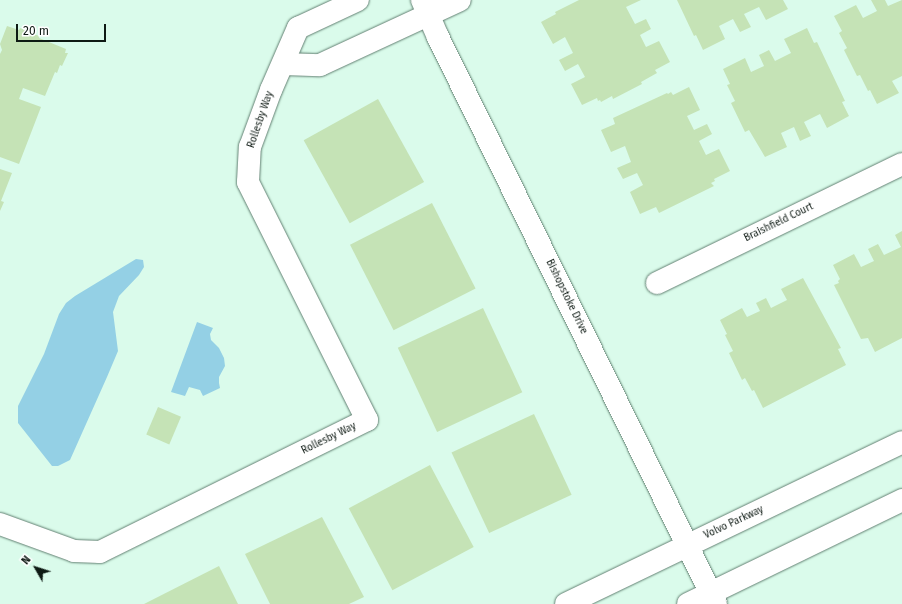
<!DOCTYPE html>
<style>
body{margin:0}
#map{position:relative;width:902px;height:604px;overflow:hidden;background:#dafbeb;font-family:"Fira Sans",sans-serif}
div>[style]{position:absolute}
.water>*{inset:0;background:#94d0e5}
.building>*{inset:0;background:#c5e3b6;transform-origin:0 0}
.roads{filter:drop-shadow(0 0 1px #628072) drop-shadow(0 0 1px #628072)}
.minor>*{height:22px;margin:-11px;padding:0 11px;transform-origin:11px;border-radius:11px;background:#fff}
.major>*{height:22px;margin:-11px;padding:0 11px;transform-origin:11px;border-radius:11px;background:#fff}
span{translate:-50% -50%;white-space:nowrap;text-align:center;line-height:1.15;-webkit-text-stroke:3.5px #fff;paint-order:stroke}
.street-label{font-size:10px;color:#0e1a14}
.north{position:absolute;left:16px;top:548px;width:40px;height:40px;-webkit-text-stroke:3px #fff;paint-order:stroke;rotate:309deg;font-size:11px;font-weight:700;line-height:16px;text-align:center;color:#0e1a14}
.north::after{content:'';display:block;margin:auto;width:14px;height:18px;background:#0e1a14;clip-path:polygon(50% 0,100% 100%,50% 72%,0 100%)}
.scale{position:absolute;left:16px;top:24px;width:90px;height:18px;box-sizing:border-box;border:2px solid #0e1a14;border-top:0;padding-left:5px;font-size:12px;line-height:14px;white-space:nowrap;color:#0e1a14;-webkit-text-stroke:3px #fff;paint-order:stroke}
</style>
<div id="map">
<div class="water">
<i style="clip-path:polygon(136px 259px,143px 260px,144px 267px,139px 275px,119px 296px,113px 312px,118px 351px,107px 377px,70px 460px,58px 466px,52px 466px,18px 423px,18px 406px,44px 354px,59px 314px,66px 303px,75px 296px)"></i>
<i style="clip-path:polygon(197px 322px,213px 328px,210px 334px,211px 340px,219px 348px,224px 358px,225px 366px,219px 377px,219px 383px,220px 388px,203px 396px,200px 390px,189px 387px,185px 396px,171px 392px)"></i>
</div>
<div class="building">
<i style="clip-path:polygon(579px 0,641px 0,626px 7px,635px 24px,646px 19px,651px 29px,640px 35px,646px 47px,659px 41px,670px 62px,655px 70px,657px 73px,641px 82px,642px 84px,613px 99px,612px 96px,601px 102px,600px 100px,598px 101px,597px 98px,582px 105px,571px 84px,585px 77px,578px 64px,565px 71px,559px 60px,573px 53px,565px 37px,553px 44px,541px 22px,556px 14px,555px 12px)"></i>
<i style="clip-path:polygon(677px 0,783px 0,788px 9px,766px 20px,759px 7px,744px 14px,751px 27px,740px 32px,733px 19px,719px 26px,725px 39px,703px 50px,696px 35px,694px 36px)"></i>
<i style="clip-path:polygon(871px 0,885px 0,888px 6px,902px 0,902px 76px,892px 81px,899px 93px,877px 104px,870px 90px,868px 91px,860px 75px,857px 76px,844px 50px,847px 48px,839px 33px,842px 31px,834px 16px,856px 5px,863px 18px,877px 11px)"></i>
<i style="clip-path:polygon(7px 26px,19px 30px,20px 28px,39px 36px,39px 38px,66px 49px,65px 53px,68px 53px,62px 66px,60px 65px,57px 73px,55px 72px,45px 96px,23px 88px,19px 99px,41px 107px,19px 164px,0 157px,0 54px,2px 50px,0 44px)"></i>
<i style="clip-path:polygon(807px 28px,814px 43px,817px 42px,845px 101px,842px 102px,849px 116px,827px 128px,820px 114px,804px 122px,811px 136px,800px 141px,794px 127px,781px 133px,787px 147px,765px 157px,749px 130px,745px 132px,731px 103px,735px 101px,727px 85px,730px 84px,723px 69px,745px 58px,751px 72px,764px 66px,759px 55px,769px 50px,775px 61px,791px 53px,784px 39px)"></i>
<i style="clip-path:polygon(689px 87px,700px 110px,687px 116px,694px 130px,707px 124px,712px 134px,699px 141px,706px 155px,719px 149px,730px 171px,714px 179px,715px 181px,711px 183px,714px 186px,659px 213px,656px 207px,640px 214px,630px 192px,643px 185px,637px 173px,623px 179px,617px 168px,631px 162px,625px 146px,611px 152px,601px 130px,615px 124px,613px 118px,667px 93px,668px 94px,671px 92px,673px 95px)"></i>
<i style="left:378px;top:99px;width:95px;height:85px;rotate:61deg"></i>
<i style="clip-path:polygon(0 169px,12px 173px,1px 201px,4px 202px,0 211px)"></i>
<i style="left:432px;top:203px;width:96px;height:92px;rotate:63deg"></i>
<i style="clip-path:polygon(902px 231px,902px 338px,875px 352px,868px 338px,861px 339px,834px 285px,839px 283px,838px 281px,840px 279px,833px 265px,854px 254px,861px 267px,874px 261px,868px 249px,878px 244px,884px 255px,901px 247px,895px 235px)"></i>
<i style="clip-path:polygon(803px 278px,841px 348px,838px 349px,846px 365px,763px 408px,754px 390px,752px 391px,745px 378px,742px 380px,729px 353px,733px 351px,725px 335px,727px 334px,720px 320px,742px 308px,747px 317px,760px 311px,756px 303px,766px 298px,771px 308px,787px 300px,781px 289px)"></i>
<i style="left:483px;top:308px;width:93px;height:94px;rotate:65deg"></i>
<i style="left:158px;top:407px;width:25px;height:30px;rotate:23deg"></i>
<i style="left:534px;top:414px;width:89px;height:91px;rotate:65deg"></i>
<i style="left:430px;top:465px;width:93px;height:92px;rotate:62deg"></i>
<i style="clip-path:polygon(322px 517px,364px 597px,349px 604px,270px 604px,245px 554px)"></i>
<i style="clip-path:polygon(219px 566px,238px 604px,144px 604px)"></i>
</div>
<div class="roads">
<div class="minor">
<i style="left:422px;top:0;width:40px;rotate:66.6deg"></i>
<i style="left:438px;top:37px;width:631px;rotate:63.88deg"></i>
<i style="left:283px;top:64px;width:37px;rotate:2deg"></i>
<i style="left:320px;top:65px;width:154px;rotate:-24.9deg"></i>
<i style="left:657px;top:283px;width:272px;rotate:-25.9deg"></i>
<i style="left:0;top:524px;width:79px;rotate:20deg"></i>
<i style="left:74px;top:551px;width:26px;rotate:2deg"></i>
<i style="left:100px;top:552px;width:298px;rotate:-26.3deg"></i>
<i style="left:367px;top:420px;width:266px;rotate:-116.6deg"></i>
<i style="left:248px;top:182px;width:35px;rotate:-87deg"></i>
<i style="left:250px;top:147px;width:61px;rotate:-69.8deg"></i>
<i style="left:271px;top:90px;width:68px;rotate:-66.5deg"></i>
<i style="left:298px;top:28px;width:66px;rotate:-25deg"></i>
</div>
<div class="major">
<i style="left:566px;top:604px;width:373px;rotate:-25.7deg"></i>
<i style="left:688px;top:604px;width:238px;rotate:-25.9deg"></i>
</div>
</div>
<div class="street-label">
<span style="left:261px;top:120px;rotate:-71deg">Rollesby Way</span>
<span style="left:779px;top:223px;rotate:-26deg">Braishfield Court</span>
<span style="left:566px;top:297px;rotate:64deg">Bishopstoke Drive</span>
<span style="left:329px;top:439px;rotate:-26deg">Rollesby Way</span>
<span style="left:734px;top:523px;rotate:-25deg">Volvo Parkway</span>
</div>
<div class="north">N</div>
<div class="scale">20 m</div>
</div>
